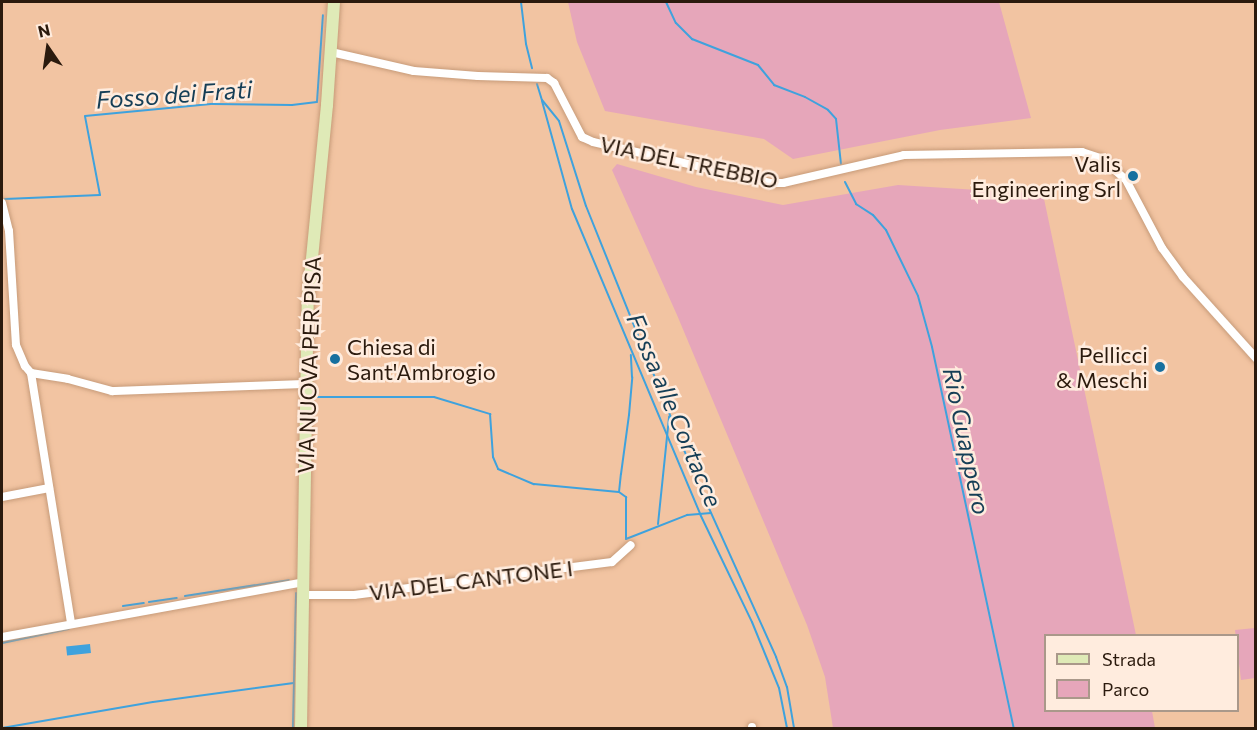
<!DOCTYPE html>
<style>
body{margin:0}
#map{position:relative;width:1257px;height:730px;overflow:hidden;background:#f2c4a2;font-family:Commissioner,sans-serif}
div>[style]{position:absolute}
.green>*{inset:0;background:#e6a6ba}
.water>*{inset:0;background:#3fa2dd;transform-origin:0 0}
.stream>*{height:2px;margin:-1px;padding:0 1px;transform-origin:1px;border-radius:1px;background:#3fa2dd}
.roads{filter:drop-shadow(0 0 2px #c79b79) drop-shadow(0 0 2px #c79b79)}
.street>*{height:8px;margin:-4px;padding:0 4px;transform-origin:4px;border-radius:4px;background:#fff}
.primary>*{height:12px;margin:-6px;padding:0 6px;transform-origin:6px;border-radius:6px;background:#dfeab7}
.dots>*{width:16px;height:16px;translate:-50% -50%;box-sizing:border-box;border:3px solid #ffecde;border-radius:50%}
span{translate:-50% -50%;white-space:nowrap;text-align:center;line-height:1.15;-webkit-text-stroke:5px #ffecde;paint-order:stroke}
.street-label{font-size:22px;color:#2b1a0d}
.poi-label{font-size:22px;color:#2b1a0d}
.right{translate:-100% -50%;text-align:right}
.left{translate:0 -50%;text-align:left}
.water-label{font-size:24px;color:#153e56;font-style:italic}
.frame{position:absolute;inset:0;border:3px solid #2b1a0d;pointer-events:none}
.legend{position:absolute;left:1044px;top:634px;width:195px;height:78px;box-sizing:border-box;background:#ffecde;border:2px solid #aa988a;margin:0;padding:8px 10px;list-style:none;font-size:18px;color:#2b1a0d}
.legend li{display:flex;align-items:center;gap:12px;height:30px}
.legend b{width:30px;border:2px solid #aa988a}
.north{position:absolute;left:18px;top:18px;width:60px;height:60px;-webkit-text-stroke:4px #ffecde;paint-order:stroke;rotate:347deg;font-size:16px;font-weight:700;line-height:24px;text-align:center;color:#2b1a0d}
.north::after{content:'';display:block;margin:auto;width:21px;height:27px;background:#2b1a0d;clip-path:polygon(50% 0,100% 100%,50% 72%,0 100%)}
</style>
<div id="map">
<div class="green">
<i style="clip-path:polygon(568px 2px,999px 2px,1031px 118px,940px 130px,793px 159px,764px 139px,605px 111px,577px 42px)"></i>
<i style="clip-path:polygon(617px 164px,696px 187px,783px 205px,898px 185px,1043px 194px,1136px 635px,1046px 636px,1046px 710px,1152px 711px,1155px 728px,833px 728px,825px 677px,807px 625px,677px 315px,612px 170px)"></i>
<i style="clip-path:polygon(1255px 628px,1255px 678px,1241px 680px,1235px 630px)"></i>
</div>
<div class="water">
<i style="left:90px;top:644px;width:9px;height:24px;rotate:84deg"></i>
</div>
<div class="stream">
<i style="left:521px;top:2px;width:42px;rotate:83.2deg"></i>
<i style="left:526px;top:44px;width:25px;rotate:76deg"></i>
<i style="left:666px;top:2px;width:23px;rotate:65deg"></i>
<i style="left:676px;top:23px;width:23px;rotate:45deg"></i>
<i style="left:692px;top:39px;width:71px;rotate:21.5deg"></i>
<i style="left:758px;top:65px;width:26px;rotate:51deg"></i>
<i style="left:774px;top:85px;width:33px;rotate:21deg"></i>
<i style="left:805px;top:97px;width:26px;rotate:29deg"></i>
<i style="left:828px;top:110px;width:12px;rotate:48deg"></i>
<i style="left:836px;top:119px;width:45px;rotate:83.7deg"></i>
<i style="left:537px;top:84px;width:17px;rotate:73deg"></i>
<i style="left:542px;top:100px;width:27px;rotate:51deg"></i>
<i style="left:559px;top:121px;width:89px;rotate:72.4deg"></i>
<i style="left:586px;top:206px;width:300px;rotate:68.1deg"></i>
<i style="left:698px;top:484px;width:190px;rotate:65.7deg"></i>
<i style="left:776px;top:657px;width:32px;rotate:70deg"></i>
<i style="left:787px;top:687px;width:42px;rotate:80.3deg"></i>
<i style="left:542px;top:101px;width:112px;rotate:74.5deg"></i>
<i style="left:572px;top:209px;width:331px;rotate:67.2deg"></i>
<i style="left:700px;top:514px;width:120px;rotate:64.3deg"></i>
<i style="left:752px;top:622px;width:71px;rotate:67.8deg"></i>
<i style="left:779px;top:688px;width:41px;rotate:78.7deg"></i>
<i style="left:845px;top:182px;width:25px;rotate:63deg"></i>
<i style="left:856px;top:204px;width:20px;rotate:33deg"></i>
<i style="left:873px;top:215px;width:20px;rotate:49deg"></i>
<i style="left:886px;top:230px;width:73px;rotate:64.1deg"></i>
<i style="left:918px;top:296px;width:53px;rotate:74.6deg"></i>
<i style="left:932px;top:347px;width:390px;rotate:77.9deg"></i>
<i style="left:5px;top:199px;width:95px;rotate:-2.4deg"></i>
<i style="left:100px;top:195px;width:80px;rotate:-100.8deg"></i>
<i style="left:85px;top:116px;width:129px;rotate:-5.4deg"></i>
<i style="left:213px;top:104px;width:79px;rotate:0.7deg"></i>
<i style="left:292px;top:105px;width:25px;rotate:-7deg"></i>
<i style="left:317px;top:102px;width:87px;rotate:-86.1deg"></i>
<i style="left:315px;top:397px;width:119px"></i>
<i style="left:434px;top:397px;width:59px;rotate:16.9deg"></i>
<i style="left:490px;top:414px;width:43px;rotate:86deg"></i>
<i style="left:493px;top:457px;width:13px;rotate:67deg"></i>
<i style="left:498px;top:469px;width:39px;rotate:23deg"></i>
<i style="left:534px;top:484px;width:85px;rotate:5.4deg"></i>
<i style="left:619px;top:492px;width:9px;rotate:36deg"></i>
<i style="left:626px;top:497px;width:42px;rotate:90deg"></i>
<i style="left:626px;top:539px;width:66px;rotate:-21.5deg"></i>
<i style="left:687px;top:515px;width:24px;rotate:-5deg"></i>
<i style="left:621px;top:474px;width:60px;rotate:-82.3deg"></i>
<i style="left:629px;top:415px;width:38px;rotate:-85deg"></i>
<i style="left:632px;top:377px;width:22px;rotate:-93deg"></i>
<i style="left:619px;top:492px;width:18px;rotate:-84deg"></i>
<i style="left:658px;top:524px;width:108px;rotate:-84.1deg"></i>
<i style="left:185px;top:596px;width:105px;rotate:-8.7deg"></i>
<i style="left:149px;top:602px;width:28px;rotate:-8deg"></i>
<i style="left:123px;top:606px;width:21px;rotate:-8deg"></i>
<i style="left:2px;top:643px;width:68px;rotate:-11.8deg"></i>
<i style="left:2px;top:728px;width:153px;rotate:-9.8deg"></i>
<i style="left:153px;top:702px;width:142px;rotate:-7.7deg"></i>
<i style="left:293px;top:728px;width:135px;rotate:-88.7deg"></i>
</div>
<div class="roads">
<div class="street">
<i style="left:331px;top:52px;width:85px;rotate:12.9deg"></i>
<i style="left:414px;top:71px;width:64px;rotate:4.5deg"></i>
<i style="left:478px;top:76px;width:69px;rotate:1.7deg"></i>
<i style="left:547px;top:78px;width:9px;rotate:36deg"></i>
<i style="left:554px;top:83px;width:61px;rotate:62.6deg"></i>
<i style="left:582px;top:137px;width:12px;rotate:24deg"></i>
<i style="left:593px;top:142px;width:182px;rotate:13deg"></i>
<i style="left:770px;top:183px;width:13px"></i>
<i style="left:783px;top:183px;width:124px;rotate:-13deg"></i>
<i style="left:904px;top:155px;width:178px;rotate:-1deg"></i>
<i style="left:1082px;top:152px;width:20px;rotate:18deg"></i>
<i style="left:1101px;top:158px;width:33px;rotate:41deg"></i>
<i style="left:1126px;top:180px;width:77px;rotate:62.1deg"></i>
<i style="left:1162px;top:248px;width:36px;rotate:54deg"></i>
<i style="left:1183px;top:277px;width:109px;rotate:48deg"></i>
<i style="left:2px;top:203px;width:29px;rotate:76deg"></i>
<i style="left:9px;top:231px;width:114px;rotate:86.5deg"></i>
<i style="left:16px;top:345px;width:23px;rotate:67deg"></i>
<i style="left:25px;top:366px;width:9px;rotate:49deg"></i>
<i style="left:31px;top:373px;width:37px;rotate:9deg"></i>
<i style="left:68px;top:379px;width:46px;rotate:15.3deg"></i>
<i style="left:112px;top:391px;width:194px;rotate:-2.1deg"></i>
<i style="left:31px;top:373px;width:253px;rotate:80.9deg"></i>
<i style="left:2px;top:497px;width:48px;rotate:-10.8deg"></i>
<i style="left:305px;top:595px;width:49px"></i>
<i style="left:354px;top:595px;width:260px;rotate:-7.3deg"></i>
<i style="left:612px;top:562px;width:25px;rotate:-42deg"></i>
<i style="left:2px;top:637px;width:307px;rotate:-10.3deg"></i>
<i style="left:752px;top:727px;width:1px;rotate:90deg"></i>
</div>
<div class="primary">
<i style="left:301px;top:728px;width:429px;rotate:-89.1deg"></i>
<i style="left:308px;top:299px;width:195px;rotate:-84.4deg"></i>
<i style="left:327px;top:105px;width:103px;rotate:-86.1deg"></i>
</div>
</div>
<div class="dots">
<i style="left:1133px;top:176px;background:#17709f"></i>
<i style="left:335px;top:359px;background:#17709f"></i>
<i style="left:1160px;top:367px;background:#17709f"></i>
</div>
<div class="street-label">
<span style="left:689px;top:162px;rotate:12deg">VIA DEL TREBBIO</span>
<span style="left:309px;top:365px;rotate:-88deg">VIA NUOVA PER PISA</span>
<span style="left:471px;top:580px;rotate:-7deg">VIA DEL CANTONE I</span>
</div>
<div class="poi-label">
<span class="right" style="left:1121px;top:176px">Valis<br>Engineering Srl</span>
<span class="left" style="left:347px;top:359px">Chiesa di<br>Sant'Ambrogio</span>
<span class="right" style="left:1148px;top:367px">Pellicci<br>&amp; Meschi</span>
</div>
<div class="water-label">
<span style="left:174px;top:94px;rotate:-4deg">Fosso dei Frati</span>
<span style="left:675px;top:410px;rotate:67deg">Fossa alle Cortacce</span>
<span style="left:967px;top:441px;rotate:78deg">Rio Guappero</span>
</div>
<div class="frame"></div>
<ul class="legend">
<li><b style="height:8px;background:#dfeab7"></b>Strada</li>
<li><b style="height:16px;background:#e6a6ba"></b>Parco</li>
</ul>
<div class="north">N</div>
</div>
